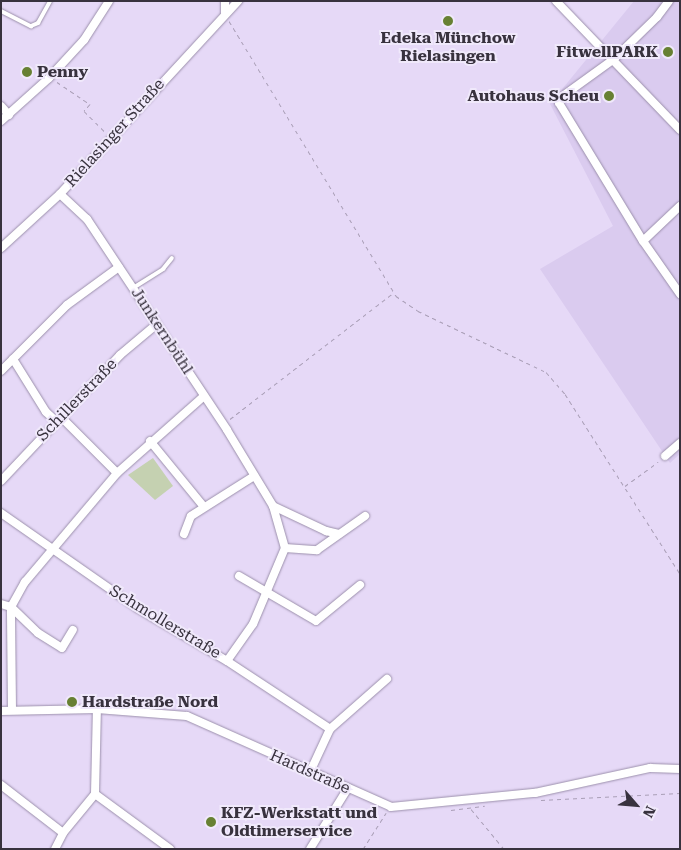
<!DOCTYPE html>
<meta charset="utf-8">
<style>
body{margin:0}
#map{position:relative;width:681px;height:850px;overflow:hidden;background:#e6d9f7;font-family:"Roboto Serif",serif}
div>[style]{position:absolute}
.built>*{inset:0;background:#dacbef}
.green>*{inset:0;background:#c5d1b1}
.path>*{height:1px;margin-top:-0.5px;transform-origin:0;background:repeating-linear-gradient(90deg,#a99eb6 0 4px,transparent 0 8px)}
.roads{filter:drop-shadow(0 0 1px #9c90ac) drop-shadow(0 0 1px #9c90ac)}
.lane>*{height:4px;margin:-2px;padding:0 2px;transform-origin:2px;border-radius:2px;background:#fff}
.street>*{height:8px;margin:-4px;padding:0 4px;transform-origin:4px;border-radius:4px;background:#fff}
.dots>*{width:14px;height:14px;translate:-50% -50%;box-sizing:border-box;border:2px solid #f0e9fb;border-radius:50%}
span{translate:-50% -50%;white-space:nowrap;text-align:center;line-height:1.15;-webkit-text-stroke:4px #f0e9fb;paint-order:stroke}
.poi-label{font-size:16px;color:#38323e;font-weight:700}
.right{translate:-100% -50%;text-align:right}
.left{translate:0 -50%;text-align:left}
.street-label{font-size:16px;color:#38323e}
.frame{position:absolute;inset:0;border:2px solid #38323e;pointer-events:none}
.north{position:absolute;left:611px;top:780px;width:50px;height:50px;-webkit-text-stroke:4px #f0e9fb;paint-order:stroke;rotate:117deg;font-size:14px;font-weight:700;line-height:20px;text-align:center;color:#38323e}
.north::after{content:'';display:block;margin:auto;width:18px;height:22px;background:#38323e;clip-path:polygon(50% 0,100% 100%,50% 72%,0 100%)}
</style>
<div id="map">
<div class="built">
<i style="clip-path:polygon(634px 1px,680px 1px,680px 454px,670px 463px,540px 269px,613px 226px,550px 104px)"></i>
</div>
<div class="green">
<i style="clip-path:polygon(153px 458px,173px 486px,155px 500px,128px 475px)"></i>
</div>
<div class="path">
<i style="left:229px;top:21px;width:322px;rotate:58.7deg"></i>
<i style="left:396px;top:296px;width:27px;rotate:34deg"></i>
<i style="left:418px;top:311px;width:142px;rotate:25.5deg"></i>
<i style="left:546px;top:372px;width:29px;rotate:49deg"></i>
<i style="left:565px;top:394px;width:214px;rotate:57.4deg"></i>
<i style="left:57px;top:82px;width:40px;rotate:34deg"></i>
<i style="left:90px;top:104px;width:9px;rotate:131deg"></i>
<i style="left:84px;top:111px;width:30px;rotate:45deg"></i>
<i style="left:230px;top:419px;width:206px;rotate:-37.7deg"></i>
<i style="left:625px;top:486px;width:41px;rotate:-36deg"></i>
<i style="left:541px;top:800px;width:139px;rotate:-2.9deg"></i>
<i style="left:471px;top:809px;width:52px;rotate:50.5deg"></i>
<i style="left:451px;top:810px;width:34px;rotate:-7deg"></i>
<i style="left:363px;top:849px;width:43px;rotate:-57.4deg"></i>
</div>
<div class="roads">
<div class="lane">
<i style="left:1px;top:11px;width:34px;rotate:27deg"></i>
<i style="left:31px;top:26px;width:8px;rotate:-23deg"></i>
<i style="left:38px;top:23px;width:25px;rotate:-61deg"></i>
<i style="left:133px;top:288px;width:36px;rotate:-32deg"></i>
<i style="left:163px;top:269px;width:14px;rotate:-51deg"></i>
</div>
<div class="street">
<i style="left:225px;top:1px;width:12px;rotate:90deg"></i>
<i style="left:556px;top:1px;width:179px;rotate:46.1deg"></i>
<i style="left:669px;top:1px;width:20px;rotate:127deg"></i>
<i style="left:657px;top:17px;width:60px;rotate:135.7deg"></i>
<i style="left:614px;top:59px;width:67px;rotate:144.2deg"></i>
<i style="left:560px;top:98px;width:5px;rotate:101deg"></i>
<i style="left:559px;top:103px;width:162px;rotate:58.7deg"></i>
<i style="left:643px;top:241px;width:65px;rotate:55.1deg"></i>
<i style="left:1px;top:106px;width:12px;rotate:48deg"></i>
<i style="left:1px;top:121px;width:64px;rotate:-41.9deg"></i>
<i style="left:49px;top:78px;width:52px;rotate:-47.4deg"></i>
<i style="left:84px;top:40px;width:46px;rotate:-57.3deg"></i>
<i style="left:60px;top:194px;width:37px;rotate:43deg"></i>
<i style="left:87px;top:219px;width:253px;rotate:56.4deg"></i>
<i style="left:227px;top:430px;width:89px;rotate:58.8deg"></i>
<i style="left:273px;top:506px;width:44px;rotate:74.1deg"></i>
<i style="left:285px;top:548px;width:82px;rotate:112.8deg"></i>
<i style="left:253px;top:624px;width:45px;rotate:125.1deg"></i>
<i style="left:643px;top:241px;width:51px;rotate:-43.4deg"></i>
<i style="left:1px;top:248px;width:80px;rotate:-42.5deg"></i>
<i style="left:60px;top:194px;width:263px;rotate:-47.3deg"></i>
<i style="left:13px;top:359px;width:62px;rotate:58.1deg"></i>
<i style="left:46px;top:412px;width:13px;rotate:42deg"></i>
<i style="left:1px;top:371px;width:93px;rotate:-45deg"></i>
<i style="left:67px;top:305px;width:64px;rotate:-36.2deg"></i>
<i style="left:61px;top:417px;width:79px;rotate:45deg"></i>
<i style="left:150px;top:441px;width:85px;rotate:50.7deg"></i>
<i style="left:665px;top:456px;width:20px;rotate:-41deg"></i>
<i style="left:1px;top:481px;width:173px;rotate:-46.6deg"></i>
<i style="left:120px;top:355px;width:48px;rotate:-40deg"></i>
<i style="left:273px;top:506px;width:59px;rotate:25.3deg"></i>
<i style="left:326px;top:531px;width:13px;rotate:13deg"></i>
<i style="left:1px;top:513px;width:166px;rotate:34.9deg"></i>
<i style="left:137px;top:608px;width:104px;rotate:30.5deg"></i>
<i style="left:227px;top:661px;width:123px;rotate:33.4deg"></i>
<i style="left:330px;top:729px;width:47px;rotate:114.9deg"></i>
<i style="left:184px;top:534px;width:19px;rotate:-69deg"></i>
<i style="left:191px;top:516px;width:75px;rotate:-32.4deg"></i>
<i style="left:285px;top:548px;width:32px;rotate:4deg"></i>
<i style="left:317px;top:550px;width:59px;rotate:-35.3deg"></i>
<i style="left:239px;top:576px;width:89px;rotate:30.3deg"></i>
<i style="left:316px;top:621px;width:57px;rotate:-39.3deg"></i>
<i style="left:1px;top:604px;width:10px;rotate:17deg"></i>
<i style="left:11px;top:607px;width:37px;rotate:44deg"></i>
<i style="left:38px;top:633px;width:28px;rotate:32deg"></i>
<i style="left:62px;top:648px;width:21px;rotate:-59deg"></i>
<i style="left:12px;top:710px;width:103px;rotate:-90.6deg"></i>
<i style="left:11px;top:607px;width:29px;rotate:-61deg"></i>
<i style="left:25px;top:582px;width:143px;rotate:-49.8deg"></i>
<i style="left:117px;top:473px;width:116px;rotate:-41.5deg"></i>
<i style="left:1px;top:711px;width:96px;rotate:-1.2deg"></i>
<i style="left:97px;top:709px;width:90px;rotate:4.4deg"></i>
<i style="left:187px;top:716px;width:223px;rotate:24deg"></i>
<i style="left:391px;top:807px;width:145px;rotate:-5.6deg"></i>
<i style="left:535px;top:793px;width:118px;rotate:-12.3deg"></i>
<i style="left:650px;top:768px;width:30px;rotate:2deg"></i>
<i style="left:330px;top:729px;width:76px;rotate:-41.3deg"></i>
<i style="left:1px;top:785px;width:78px;rotate:37.7deg"></i>
<i style="left:63px;top:833px;width:50px;rotate:-50.6deg"></i>
<i style="left:95px;top:794px;width:85px;rotate:-88.7deg"></i>
<i style="left:95px;top:794px;width:93px;rotate:36.3deg"></i>
<i style="left:55px;top:849px;width:18px;rotate:-63deg"></i>
<i style="left:310px;top:849px;width:72px;rotate:-58.1deg"></i>
</div>
</div>
<div class="dots">
<i style="left:448px;top:21px;background:#678033"></i>
<i style="left:668px;top:52px;background:#678033"></i>
<i style="left:27px;top:72px;background:#678033"></i>
<i style="left:609px;top:96px;background:#678033"></i>
<i style="left:72px;top:702px;background:#678033"></i>
<i style="left:211px;top:822px;background:#678033"></i>
</div>
<div class="poi-label">
<span style="left:448px;top:47px">Edeka Münchow<br>Rielasingen</span>
<span class="right" style="left:658px;top:52px">FitwellPARK</span>
<span class="left" style="left:37px;top:72px">Penny</span>
<span class="right" style="left:599px;top:96px">Autohaus Scheu</span>
<span class="left" style="left:82px;top:702px">Hardstraße Nord</span>
<span class="left" style="left:221px;top:822px">KFZ-Werkstatt und<br>Oldtimerservice</span>
</div>
<div class="street-label">
<span style="left:115px;top:133px;rotate:-48deg">Rielasinger Straße</span>
<span style="left:162px;top:331px;rotate:57deg">Junkernbühl</span>
<span style="left:77px;top:400px;rotate:-46deg">Schillerstraße</span>
<span style="left:165px;top:622px;rotate:31deg">Schmollerstraße</span>
<span style="left:310px;top:772px;rotate:24deg">Hardstraße</span>
</div>
<div class="frame"></div>
<div class="north">N</div>
</div>
